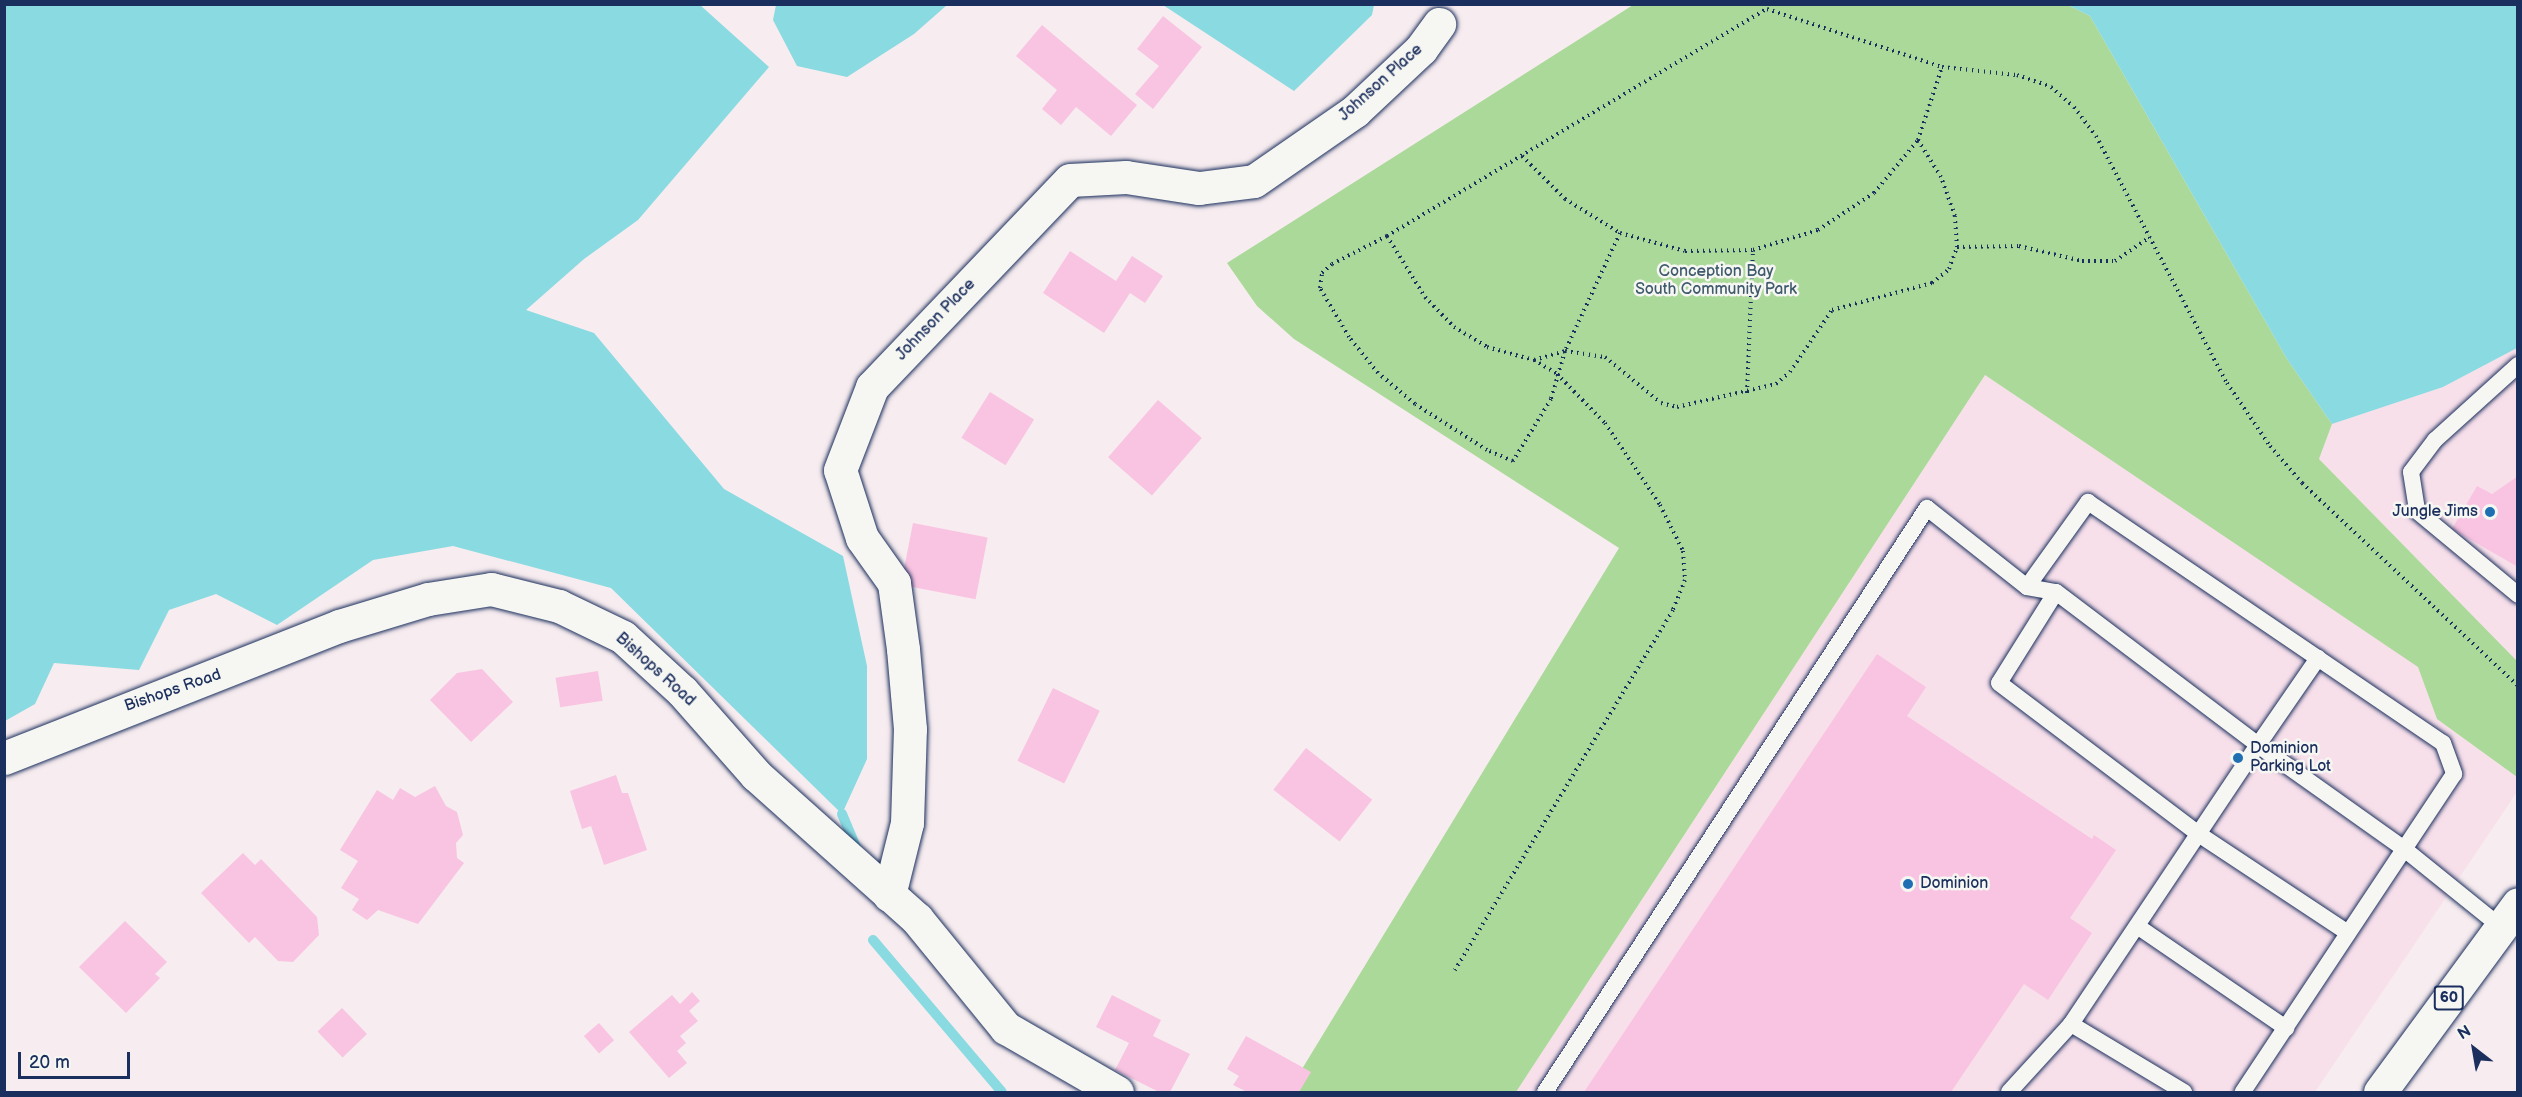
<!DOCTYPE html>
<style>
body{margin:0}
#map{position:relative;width:2522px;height:1097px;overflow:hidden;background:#f7ecef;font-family:"Balsamiq Sans",sans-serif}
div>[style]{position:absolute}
.built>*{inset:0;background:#f8e0eb}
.green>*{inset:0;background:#abd999}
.water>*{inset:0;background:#89dae1}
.stream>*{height:10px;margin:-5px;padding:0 5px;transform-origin:5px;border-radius:5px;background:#89dae1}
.building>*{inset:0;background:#f9c4e1;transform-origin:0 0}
.path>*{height:4px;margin-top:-2px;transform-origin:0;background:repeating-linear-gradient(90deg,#1b2f5e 0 1.5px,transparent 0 6px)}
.roads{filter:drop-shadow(0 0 2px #1b2f5e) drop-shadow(0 0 2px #1b2f5e)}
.service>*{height:16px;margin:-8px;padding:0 8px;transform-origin:8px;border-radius:8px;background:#f6f6f2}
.minor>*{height:33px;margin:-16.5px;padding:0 16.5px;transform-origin:16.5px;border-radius:16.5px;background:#f6f6f2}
.primary>*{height:33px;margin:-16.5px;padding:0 16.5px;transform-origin:16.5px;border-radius:16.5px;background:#f6f6f2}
.dots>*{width:16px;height:16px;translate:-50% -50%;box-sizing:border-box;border:3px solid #f6f6f2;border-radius:50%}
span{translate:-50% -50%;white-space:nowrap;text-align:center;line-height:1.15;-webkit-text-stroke:5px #f6f6f2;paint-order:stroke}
.shield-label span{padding:2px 4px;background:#f6f6f2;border:2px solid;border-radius:4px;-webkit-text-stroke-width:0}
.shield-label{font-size:15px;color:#1b2f5e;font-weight:700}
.street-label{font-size:16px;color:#1b2f5e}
.park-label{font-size:16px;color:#3f5a6d}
.poi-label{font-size:16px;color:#1b2f5e}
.right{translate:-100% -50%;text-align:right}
.left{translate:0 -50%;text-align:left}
.frame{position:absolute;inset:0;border:6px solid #1b2f5e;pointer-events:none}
.north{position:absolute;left:2444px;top:1019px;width:60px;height:60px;-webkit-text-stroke:4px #f6f6f2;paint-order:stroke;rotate:329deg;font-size:16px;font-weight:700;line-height:24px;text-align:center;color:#1b2f5e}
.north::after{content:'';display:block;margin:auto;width:21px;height:27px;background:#1b2f5e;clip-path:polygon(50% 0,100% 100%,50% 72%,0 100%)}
.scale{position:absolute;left:18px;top:1052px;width:112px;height:27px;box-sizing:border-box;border:3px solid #1b2f5e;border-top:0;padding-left:8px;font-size:18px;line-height:21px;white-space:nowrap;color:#1b2f5e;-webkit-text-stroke:4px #f6f6f2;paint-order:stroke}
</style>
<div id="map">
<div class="built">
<i style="clip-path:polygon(2517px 348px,2517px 661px,2319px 459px,2332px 424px,2443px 387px)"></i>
<i style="clip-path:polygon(1985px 375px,2419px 667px,2437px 719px,2517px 777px,2517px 792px,2315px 1092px,1516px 1092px)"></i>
</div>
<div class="green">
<i style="clip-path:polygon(1633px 5px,2068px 5px,2090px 16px,2287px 359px,2332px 424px,2319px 459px,2517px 661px,2517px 777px,2437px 719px,2418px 667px,1985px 375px,1516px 1092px,1288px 1092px,1619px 548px,1294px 339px,1257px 306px,1227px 263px)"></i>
</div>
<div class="water">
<i style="clip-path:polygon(5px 4px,700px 5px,769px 67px,638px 220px,584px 259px,526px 310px,594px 333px,724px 489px,843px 556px,867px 666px,867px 759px,842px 814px,611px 588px,453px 546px,373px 560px,277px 625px,216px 594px,169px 610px,139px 670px,54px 663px,35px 704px,5px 721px)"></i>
<i style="clip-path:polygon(776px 5px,776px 4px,947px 5px,914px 34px,847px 77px,797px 66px,773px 20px)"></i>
<i style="clip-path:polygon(1163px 5px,1374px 5px,1372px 15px,1294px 91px)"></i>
<i style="clip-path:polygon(2068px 5px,2517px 5px,2517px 348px,2443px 387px,2332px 424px,2287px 359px,2090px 16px)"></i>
</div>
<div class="stream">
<i style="left:842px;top:814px;width:41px;rotate:67.2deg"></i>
<i style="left:873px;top:940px;width:199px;rotate:49.7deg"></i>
</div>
<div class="building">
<i style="clip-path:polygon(1163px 16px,1202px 47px,1153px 109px,1135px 94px,1159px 66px,1137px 49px)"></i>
<i style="clip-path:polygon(1042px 25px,1137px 105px,1111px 136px,1076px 107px,1061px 125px,1042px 109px,1057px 90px,1016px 56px)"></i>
<i style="clip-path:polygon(1070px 251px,1116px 281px,1132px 256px,1163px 276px,1145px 303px,1130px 293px,1104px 333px,1043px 293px)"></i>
<i style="left:990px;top:392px;width:52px;height:54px;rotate:32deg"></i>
<i style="left:1158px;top:400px;width:58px;height:76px;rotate:41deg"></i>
<i style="clip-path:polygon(2518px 476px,2518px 567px,2452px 529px,2477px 486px,2492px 494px)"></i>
<i style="left:913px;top:523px;width:76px;height:63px;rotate:11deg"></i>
<i style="clip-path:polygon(1877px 654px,1926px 687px,1907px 716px,2092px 839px,2094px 835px,2116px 850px,2070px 918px,2092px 933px,2048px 1000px,2024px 984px,1951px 1092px,1584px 1092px)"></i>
<i style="clip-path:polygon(482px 669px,513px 702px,471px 742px,430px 700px,457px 673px)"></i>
<i style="left:598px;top:671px;width:30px;height:43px;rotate:81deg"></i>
<i style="left:1053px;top:688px;width:52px;height:81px;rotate:26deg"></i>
<i style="left:1306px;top:748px;width:84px;height:53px;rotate:38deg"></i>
<i style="clip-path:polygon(616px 775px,622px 793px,628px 793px,647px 850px,604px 865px,591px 826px,582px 829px,570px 791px)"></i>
<i style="clip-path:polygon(435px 786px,446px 806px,457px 812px,463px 835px,456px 843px,457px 858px,464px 863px,418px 924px,378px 910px,367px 920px,352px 910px,359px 899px,341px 888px,358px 861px,340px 850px,377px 790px,393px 800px,400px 788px,415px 797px)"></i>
<i style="clip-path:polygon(243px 853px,255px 865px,261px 859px,317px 917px,319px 935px,293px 962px,278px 961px,255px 937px,249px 943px,201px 893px)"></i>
<i style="clip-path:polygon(125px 921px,167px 962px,155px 974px,160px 978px,126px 1013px,79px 967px)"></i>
<i style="clip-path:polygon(692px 992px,700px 1001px,689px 1011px,698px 1021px,680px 1036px,686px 1043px,677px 1051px,687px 1063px,669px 1078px,629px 1032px,672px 995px,680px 1004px)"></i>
<i style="clip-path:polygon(1112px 995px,1161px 1020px,1153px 1036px,1190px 1054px,1170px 1092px,1159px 1092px,1115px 1070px,1129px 1043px,1096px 1027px)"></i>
<i style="left:342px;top:1008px;width:36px;height:34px;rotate:46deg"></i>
<i style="left:599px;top:1023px;width:23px;height:20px;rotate:49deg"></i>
<i style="clip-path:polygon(1246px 1036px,1311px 1072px,1299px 1092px,1247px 1092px,1233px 1085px,1239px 1076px,1227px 1069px)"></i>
</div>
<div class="path">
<i style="left:1522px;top:156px;width:61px;rotate:45deg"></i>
<i style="left:1565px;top:199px;width:65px;rotate:31.7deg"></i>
<i style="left:1620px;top:233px;width:67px;rotate:15.5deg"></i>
<i style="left:1685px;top:251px;width:68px;rotate:-0.8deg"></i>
<i style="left:1753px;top:250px;width:68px;rotate:-17.1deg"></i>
<i style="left:1818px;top:230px;width:67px;rotate:-33.5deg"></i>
<i style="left:1874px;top:193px;width:69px;rotate:-50.3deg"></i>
<i style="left:1918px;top:140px;width:77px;rotate:-71.8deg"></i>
<i style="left:1620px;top:233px;width:130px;rotate:115deg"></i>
<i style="left:1565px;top:351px;width:50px;rotate:106.3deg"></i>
<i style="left:1551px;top:399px;width:73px;rotate:121.5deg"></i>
<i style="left:1513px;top:461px;width:28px;rotate:-157deg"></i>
<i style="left:1487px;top:450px;width:85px;rotate:-147.4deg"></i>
<i style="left:1415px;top:404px;width:48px;rotate:-140deg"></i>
<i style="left:1378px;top:373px;width:46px;rotate:-128.9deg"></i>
<i style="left:1349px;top:337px;width:57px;rotate:-120.6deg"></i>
<i style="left:1320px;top:288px;width:15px;rotate:-82deg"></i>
<i style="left:1322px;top:273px;width:13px;rotate:-42deg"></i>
<i style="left:1332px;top:264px;width:62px;rotate:-27deg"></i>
<i style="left:1387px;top:236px;width:443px;rotate:-30.9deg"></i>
<i style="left:1767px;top:9px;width:184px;rotate:18.3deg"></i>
<i style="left:1942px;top:67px;width:75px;rotate:6.1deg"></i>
<i style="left:2017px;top:75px;width:36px;rotate:19deg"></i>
<i style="left:2051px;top:87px;width:30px;rotate:41deg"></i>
<i style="left:2074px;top:107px;width:36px;rotate:53deg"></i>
<i style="left:2096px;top:136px;width:280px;rotate:62.1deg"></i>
<i style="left:2227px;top:383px;width:76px;rotate:55.7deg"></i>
<i style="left:2270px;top:446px;width:49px;rotate:49.1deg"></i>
<i style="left:2302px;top:483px;width:296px;rotate:43.2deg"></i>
<i style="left:1387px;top:236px;width:72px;rotate:58.1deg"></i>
<i style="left:1425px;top:297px;width:42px;rotate:46deg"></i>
<i style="left:1454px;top:327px;width:39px;rotate:31deg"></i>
<i style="left:1487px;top:347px;width:49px;rotate:15.5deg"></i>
<i style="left:1534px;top:360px;width:27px;rotate:31deg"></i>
<i style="left:1557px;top:374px;width:69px;rotate:45.6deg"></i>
<i style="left:1605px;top:423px;width:99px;rotate:56.1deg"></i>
<i style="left:1660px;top:505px;width:51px;rotate:63.4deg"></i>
<i style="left:1683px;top:551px;width:29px;rotate:86deg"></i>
<i style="left:1685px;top:580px;width:32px;rotate:112deg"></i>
<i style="left:1673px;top:610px;width:421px;rotate:121.2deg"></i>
<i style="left:1957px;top:247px;width:62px;rotate:-0.9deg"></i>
<i style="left:2019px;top:246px;width:65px;rotate:13.4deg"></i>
<i style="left:2082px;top:261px;width:33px"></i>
<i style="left:2115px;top:261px;width:42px;rotate:-34.4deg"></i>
<i style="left:1534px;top:360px;width:32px;rotate:-16deg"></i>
<i style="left:1565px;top:351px;width:40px;rotate:8.5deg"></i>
<i style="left:1605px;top:357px;width:72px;rotate:39.4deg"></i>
<i style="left:1661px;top:403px;width:16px;rotate:14deg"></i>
<i style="left:1677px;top:407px;width:102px;rotate:-13.1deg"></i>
<i style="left:1776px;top:384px;width:18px;rotate:-41deg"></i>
<i style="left:1790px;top:372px;width:75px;rotate:-55.9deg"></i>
<i style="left:1832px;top:310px;width:104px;rotate:-15.1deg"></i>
<i style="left:1932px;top:283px;width:22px;rotate:-39deg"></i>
<i style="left:1949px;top:269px;width:23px;rotate:-70deg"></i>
<i style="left:1957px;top:247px;width:31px;rotate:-94deg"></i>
<i style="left:1955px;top:216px;width:41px;rotate:-109.7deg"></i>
<i style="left:1941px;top:177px;width:44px;rotate:-121.9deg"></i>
<i style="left:1747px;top:393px;width:143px;rotate:-87.6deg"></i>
</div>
<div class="roads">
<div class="service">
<i style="left:2518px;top:365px;width:112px;rotate:137.9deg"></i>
<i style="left:2435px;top:440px;width:40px;rotate:127deg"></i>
<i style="left:2411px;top:472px;width:39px;rotate:81deg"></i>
<i style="left:2417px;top:511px;width:131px;rotate:39.7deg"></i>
<i style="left:2027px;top:587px;width:105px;rotate:-54.3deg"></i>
<i style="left:2088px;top:502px;width:429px;rotate:34.2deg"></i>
<i style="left:2443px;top:743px;width:33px;rotate:70deg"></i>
<i style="left:2454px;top:774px;width:382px;rotate:123.6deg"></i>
<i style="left:2056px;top:592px;width:107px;rotate:122.1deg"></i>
<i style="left:1999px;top:683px;width:248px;rotate:37.1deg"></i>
<i style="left:2197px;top:833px;width:181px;rotate:33.5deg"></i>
<i style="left:2137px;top:926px;width:181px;rotate:34.4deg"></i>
<i style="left:2071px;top:1024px;width:132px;rotate:31deg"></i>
<i style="left:1545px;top:1092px;width:698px;rotate:-56.81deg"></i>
<i style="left:1927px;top:508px;width:127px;rotate:38.3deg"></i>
<i style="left:2027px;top:587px;width:29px;rotate:10deg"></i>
<i style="left:2056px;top:592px;width:253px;rotate:37.1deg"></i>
<i style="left:2258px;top:745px;width:106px;rotate:-55.4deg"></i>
<i style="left:2009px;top:1092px;width:92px;rotate:-47.6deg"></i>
<i style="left:2071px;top:1024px;width:336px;rotate:-56.2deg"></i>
<i style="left:2258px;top:745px;width:178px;rotate:35.4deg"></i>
<i style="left:2403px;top:848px;width:126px;rotate:38.9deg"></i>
</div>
<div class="minor">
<i style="left:4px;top:758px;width:360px;rotate:-21.5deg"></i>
<i style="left:339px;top:626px;width:93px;rotate:-16.9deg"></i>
<i style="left:428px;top:599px;width:64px;rotate:-9deg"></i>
<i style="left:491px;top:589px;width:70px;rotate:14deg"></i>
<i style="left:559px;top:606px;width:71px;rotate:25.8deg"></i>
<i style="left:623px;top:637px;width:80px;rotate:42.5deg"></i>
<i style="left:682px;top:691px;width:112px;rotate:48.6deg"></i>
<i style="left:756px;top:775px;width:216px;rotate:41.8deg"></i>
<i style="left:917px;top:919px;width:141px;rotate:50.8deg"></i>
<i style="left:1006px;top:1028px;width:128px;rotate:30deg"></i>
<i style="left:889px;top:895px;width:74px;rotate:-76deg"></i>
<i style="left:907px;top:823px;width:94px;rotate:-88.2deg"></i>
<i style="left:910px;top:729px;width:80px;rotate:-95deg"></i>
<i style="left:903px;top:649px;width:67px;rotate:-97.8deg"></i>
<i style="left:894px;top:583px;width:55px;rotate:-125.4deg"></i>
<i style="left:862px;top:538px;width:71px;rotate:-107.9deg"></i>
<i style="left:840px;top:470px;width:89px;rotate:-68.9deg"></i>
<i style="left:872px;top:387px;width:286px;rotate:-46.3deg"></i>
<i style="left:1070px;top:180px;width:56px;rotate:-3.1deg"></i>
<i style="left:1126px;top:177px;width:74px;rotate:8.6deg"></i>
<i style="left:1199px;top:188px;width:55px;rotate:-7.3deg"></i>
<i style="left:1254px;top:181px;width:123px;rotate:-34.7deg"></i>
<i style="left:1355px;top:111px;width:91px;rotate:-43.2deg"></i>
<i style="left:1421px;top:49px;width:31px;rotate:-54deg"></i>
</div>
<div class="primary">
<i style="left:2380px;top:1092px;width:233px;rotate:-53.7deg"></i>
</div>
</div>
<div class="dots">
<i style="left:2490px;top:512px;background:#1f6fb2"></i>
<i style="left:2238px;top:758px;background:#1f6fb2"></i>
<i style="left:1908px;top:884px;background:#1f6fb2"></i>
</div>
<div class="shield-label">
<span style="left:2449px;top:998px">60</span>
</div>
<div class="street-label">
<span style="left:1381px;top:83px;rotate:-42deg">Johnson Place</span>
<span style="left:936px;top:320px;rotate:-46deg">Johnson Place</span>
<span style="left:655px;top:670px;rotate:42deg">Bishops Road</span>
<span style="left:173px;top:691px;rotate:-19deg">Bishops Road</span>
</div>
<div class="park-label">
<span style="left:1716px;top:281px">Conception Bay<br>South Community Park</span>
</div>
<div class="poi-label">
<span class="right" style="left:2478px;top:512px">Jungle Jims</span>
<span class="left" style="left:2250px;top:758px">Dominion<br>Parking Lot</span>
<span class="left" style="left:1920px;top:884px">Dominion</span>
</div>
<div class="frame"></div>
<div class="north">N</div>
<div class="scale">20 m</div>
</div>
